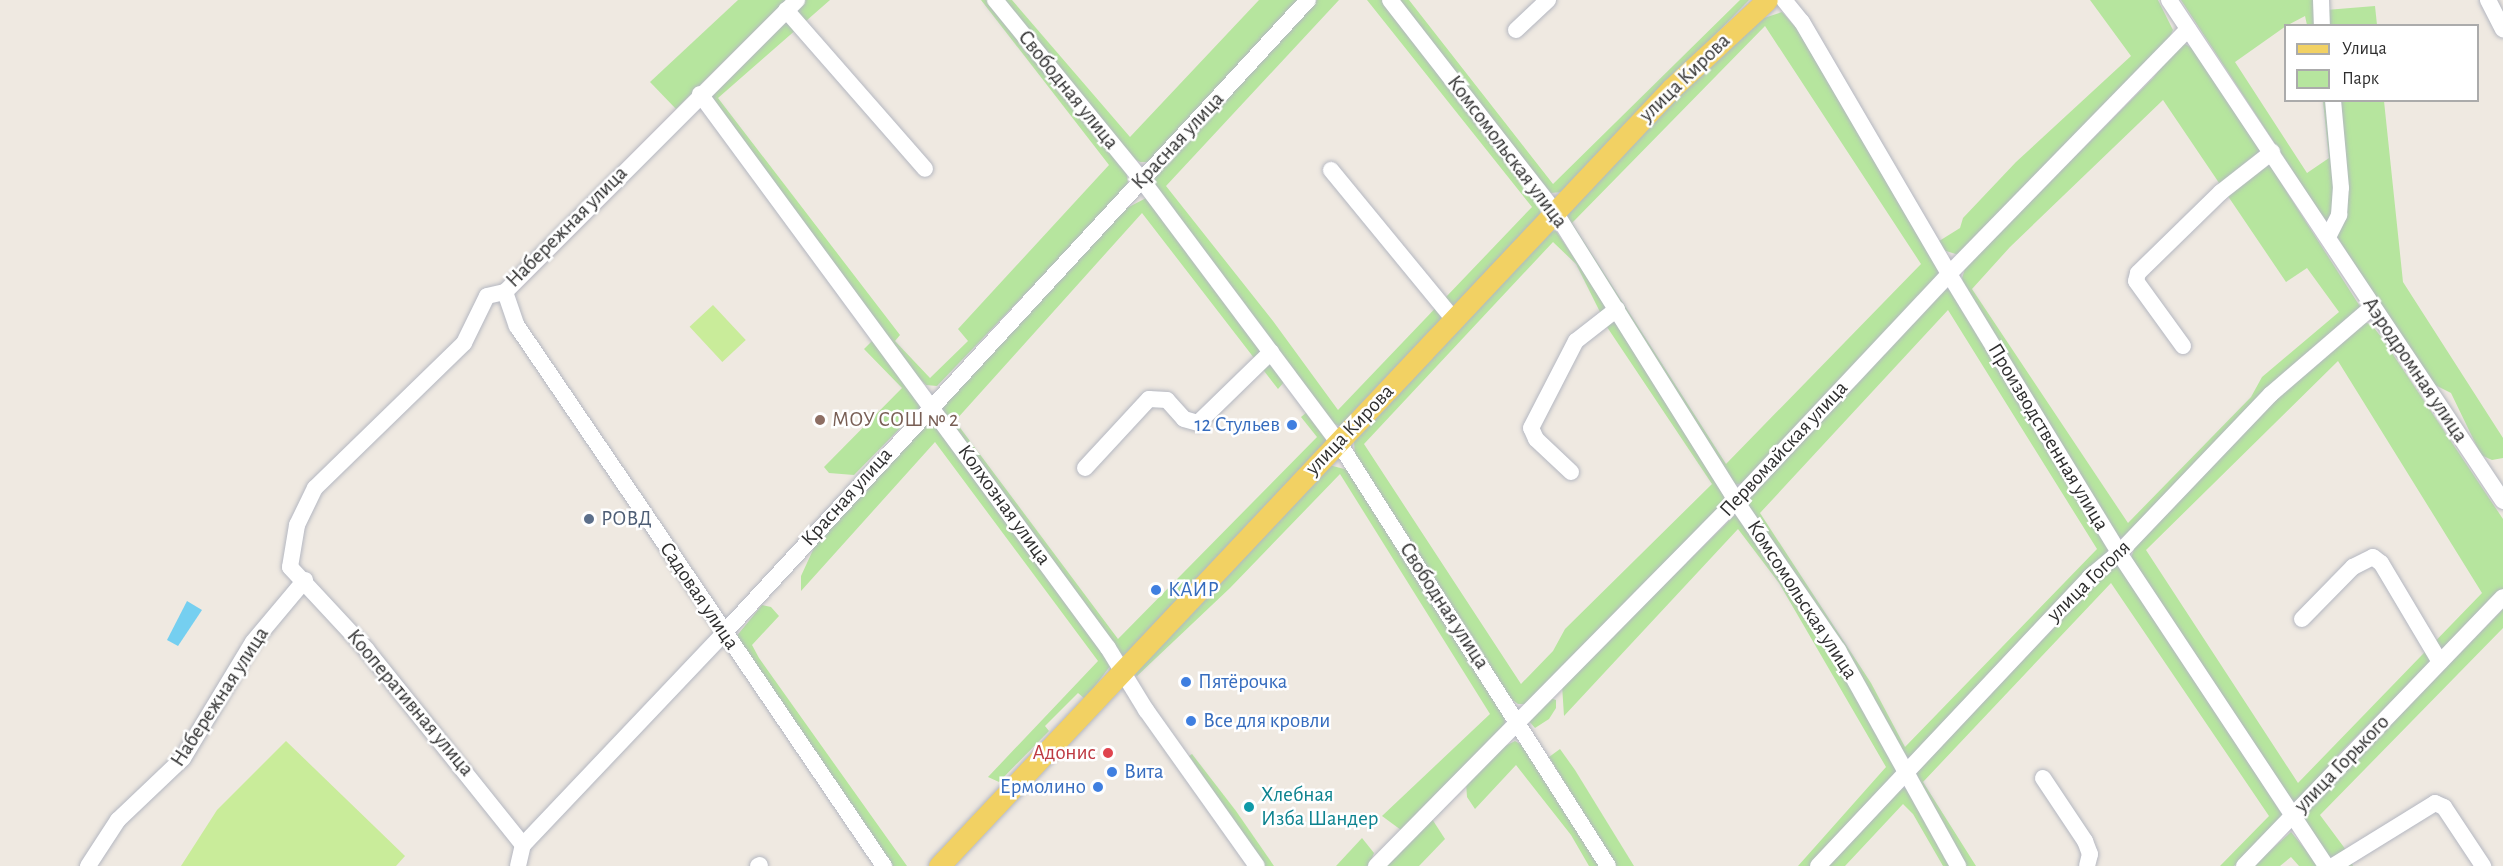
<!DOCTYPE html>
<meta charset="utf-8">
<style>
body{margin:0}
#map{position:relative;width:2503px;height:866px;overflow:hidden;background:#efe9e1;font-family:"Alegreya Sans",sans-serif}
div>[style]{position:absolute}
.green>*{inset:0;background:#b6e59e}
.pitch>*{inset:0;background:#c9ec9a;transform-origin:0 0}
.water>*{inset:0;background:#75cff0}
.roads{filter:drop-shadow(0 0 2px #b4b7c1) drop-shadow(0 0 2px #b4b7c1)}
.minor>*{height:16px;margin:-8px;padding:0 8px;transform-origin:8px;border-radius:8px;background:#fff}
.major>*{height:21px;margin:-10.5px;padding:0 10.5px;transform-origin:10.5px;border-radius:10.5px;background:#f2d163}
.dots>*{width:16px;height:16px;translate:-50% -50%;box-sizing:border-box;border:3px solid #fff;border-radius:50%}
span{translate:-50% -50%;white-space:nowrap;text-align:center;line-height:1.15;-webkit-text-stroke:5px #fff;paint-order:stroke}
.street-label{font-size:21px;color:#2e2e2e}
.education-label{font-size:21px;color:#785e54}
.left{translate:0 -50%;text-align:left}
.shop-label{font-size:21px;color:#366cbe}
.right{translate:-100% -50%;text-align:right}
.service-label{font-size:21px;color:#4e5e75}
.health-label{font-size:21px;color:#be3a42}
.culture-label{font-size:21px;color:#0d838f}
.legend{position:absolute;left:2284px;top:24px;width:195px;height:78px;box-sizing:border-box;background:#fff;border:2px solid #ababab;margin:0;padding:8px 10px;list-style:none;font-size:18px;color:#2e2e2e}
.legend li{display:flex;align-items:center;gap:12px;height:30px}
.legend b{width:30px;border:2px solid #ababab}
</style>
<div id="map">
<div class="green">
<i style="clip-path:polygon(738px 0,786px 0,676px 109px,650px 82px)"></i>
<i style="clip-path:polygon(805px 0,830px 0,718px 98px,900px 335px,895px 341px,930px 378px,968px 341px,958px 329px,1109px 165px,981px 0,989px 0,1126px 170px,1128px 182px,1121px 194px,937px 386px,926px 385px,908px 367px,710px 100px,715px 84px)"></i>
<i style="clip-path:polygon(1002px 0,1012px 0,1130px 137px,1259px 0,1299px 0,1148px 162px,1140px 162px,1129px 156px)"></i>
<i style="clip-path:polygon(1317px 0,1339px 0,1166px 186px,1273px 321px,1338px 410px,1532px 207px,1367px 0,1385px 0,1542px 204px,1539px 220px,1340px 426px,1331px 423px,1152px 188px,1153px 178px,1160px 169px)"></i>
<i style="clip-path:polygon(1395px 0,1409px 0,1553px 184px,1740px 0,1749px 0,1562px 192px,1551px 193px)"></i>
<i style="clip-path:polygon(2090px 0,2158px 0,2173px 30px,2168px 41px,1959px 255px,1946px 251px,1936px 243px,1960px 228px,1963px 218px,2016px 162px,2131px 56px)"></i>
<i style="clip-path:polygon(2181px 0,2317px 0,2319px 25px,2307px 25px,2305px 16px,2286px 26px,2235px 62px,2307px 173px,2329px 158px,2323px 101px,2330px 101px,2338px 188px,2328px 225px)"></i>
<i style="clip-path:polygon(2375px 6px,2377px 25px,2327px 25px,2326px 10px)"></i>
<i style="clip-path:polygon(evenodd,1782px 12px,1797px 29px,1939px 270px,1937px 277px,1743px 483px,1735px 485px,1563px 214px,1715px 56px,1758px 20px,1782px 12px,1765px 26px,1921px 264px,1726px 464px,1572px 223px,1765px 26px)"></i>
<i style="clip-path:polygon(evenodd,2185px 44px,2192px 48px,2260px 150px,2361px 308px,2131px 536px,2119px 538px,1966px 294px,1962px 278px,1966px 266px,2153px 78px,2178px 47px,2185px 44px,2163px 100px,2286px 282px,2307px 268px,2339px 312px,2262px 377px,2251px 397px,2128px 523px,1972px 289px,2010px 247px,2163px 100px)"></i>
<i style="clip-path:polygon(2337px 101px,2384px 101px,2403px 282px,2503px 438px,2503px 458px,2492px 460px,2481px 455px,2451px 393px,2427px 381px,2336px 235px)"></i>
<i style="clip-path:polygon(1148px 197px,1285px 381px,1278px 389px,1142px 213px,955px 421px,1118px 639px,1317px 437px,1301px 417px,1307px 412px,1328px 440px,1122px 659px,938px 409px,1125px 209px)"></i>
<i style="clip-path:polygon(1556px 231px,1606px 305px,1605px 311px,1601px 314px,1576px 264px,1553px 242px,1364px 444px,1521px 684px,1553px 651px,1565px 629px,1712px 484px,1605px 324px,1613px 320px,1619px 323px,1723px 491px,1725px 501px,1526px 704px,1518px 704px,1510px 698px,1355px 457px,1354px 442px,1358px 431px,1547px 232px)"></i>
<i style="clip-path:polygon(evenodd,1949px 288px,2107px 543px,2109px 552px,1911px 758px,1901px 756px,1745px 501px,1941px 291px,1949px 288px,1948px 310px,2097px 549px,1905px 747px,1871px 683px,1760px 513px,1948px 310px)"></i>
<i style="clip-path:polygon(evenodd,2363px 322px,2371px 324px,2382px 338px,2503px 519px,2503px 589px,2341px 752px,2297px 802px,2289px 801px,2131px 558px,2134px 549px,2284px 390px,2363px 322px,2338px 361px,2482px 593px,2298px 783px,2146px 550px,2338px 361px)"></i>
<i style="clip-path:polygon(874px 339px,919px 400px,920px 408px,854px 475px,829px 473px,824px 467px,902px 388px,864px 349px)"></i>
<i style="clip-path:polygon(929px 417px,1111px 665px,1085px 699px,1078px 693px,1045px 726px,1049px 731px,999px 782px,988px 777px,1098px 661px,935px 442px,801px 591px,801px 576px,818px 539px)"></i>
<i style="clip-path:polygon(1329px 465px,1348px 470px,1504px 714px,1505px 723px,1500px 734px,1401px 830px,1382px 816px,1490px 714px,1340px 474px,1230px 588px,1137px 676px,1132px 671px)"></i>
<i style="clip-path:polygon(1735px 515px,1742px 518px,1787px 579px,1899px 769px,1813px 866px,1798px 866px,1886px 767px,1779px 583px,1738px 529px,1564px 716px,1562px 685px)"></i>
<i style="clip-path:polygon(2116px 564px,2125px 570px,2283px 816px,2234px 866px,2220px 866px,2269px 816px,2111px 583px,1923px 782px,1976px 866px,1963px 866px,1912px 774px)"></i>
<i style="clip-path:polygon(762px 605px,771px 607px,779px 616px,752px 645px,759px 658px,907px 866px,893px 866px,735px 638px)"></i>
<i style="clip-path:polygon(2503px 609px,2503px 628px,2320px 815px,2346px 850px,2353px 866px,2331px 866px,2302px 820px,2306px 812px)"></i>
<i style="clip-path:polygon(1550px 698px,1556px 700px,1556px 708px,1549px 719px,1535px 728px,1528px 720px)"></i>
<i style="clip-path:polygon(1515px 741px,1522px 745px,1601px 866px,1589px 866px,1571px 835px,1516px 765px,1475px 809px,1467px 797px,1466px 783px,1503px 747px)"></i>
<i style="clip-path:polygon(1560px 749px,1575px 770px,1634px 866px,1615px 866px,1549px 757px)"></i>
<i style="clip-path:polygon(1192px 754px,1236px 811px,1274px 866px,1265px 866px,1189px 756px)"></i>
<i style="clip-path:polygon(1901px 787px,1907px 789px,1954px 866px,1943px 866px,1913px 814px,1903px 804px,1845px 866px,1824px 866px)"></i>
<i style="clip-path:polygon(1432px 819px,1445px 839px,1419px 866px,1386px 866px)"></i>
<i style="clip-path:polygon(2291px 832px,2319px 866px,2299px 866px,2291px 857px,2280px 866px,2253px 866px)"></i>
<i style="clip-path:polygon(1362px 838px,1374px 853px,1370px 863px,1367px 866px,1336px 866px)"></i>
</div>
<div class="pitch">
<i style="left:713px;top:305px;width:48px;height:32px;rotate:47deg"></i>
<i style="clip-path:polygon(286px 741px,405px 856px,396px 866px,181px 866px,217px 810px)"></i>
</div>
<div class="water">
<i style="clip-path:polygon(187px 601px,202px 610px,178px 646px,167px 640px)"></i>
</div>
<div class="roads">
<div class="minor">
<i style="left:995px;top:0;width:232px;rotate:50.8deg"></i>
<i style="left:1142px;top:180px;width:329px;rotate:53.2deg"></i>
<i style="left:1339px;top:443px;width:501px;rotate:57.55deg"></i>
<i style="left:1390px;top:0;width:269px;rotate:52.1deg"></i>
<i style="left:1555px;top:212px;width:341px;rotate:57.9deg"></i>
<i style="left:1736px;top:501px;width:181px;rotate:55.6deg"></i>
<i style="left:1838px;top:650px;width:247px;rotate:60.9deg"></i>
<i style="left:1784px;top:0;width:28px;rotate:51deg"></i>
<i style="left:1802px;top:22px;width:292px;rotate:59.7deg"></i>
<i style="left:1949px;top:274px;width:327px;rotate:58.6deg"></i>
<i style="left:2119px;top:553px;width:375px;rotate:56.5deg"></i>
<i style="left:2169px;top:0;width:602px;rotate:56.31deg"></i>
<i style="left:2321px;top:0;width:26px;rotate:88deg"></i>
<i style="left:2488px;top:0;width:33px;rotate:63deg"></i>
<i style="left:786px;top:10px;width:211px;rotate:48.8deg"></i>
<i style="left:1516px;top:30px;width:44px;rotate:-43.2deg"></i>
<i style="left:700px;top:94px;width:688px;rotate:53.63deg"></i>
<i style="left:1108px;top:648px;width:73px;rotate:58.5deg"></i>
<i style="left:1146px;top:710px;width:191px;rotate:54.6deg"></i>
<i style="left:1331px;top:170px;width:194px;rotate:50.6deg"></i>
<i style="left:2328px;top:237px;width:25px;rotate:-63deg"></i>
<i style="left:2339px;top:215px;width:27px;rotate:-86deg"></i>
<i style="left:2341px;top:188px;width:88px;rotate:-95.2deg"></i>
<i style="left:505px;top:292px;width:36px;rotate:71deg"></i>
<i style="left:517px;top:326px;width:653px;rotate:55.8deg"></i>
<i style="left:2183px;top:346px;width:80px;rotate:-125.9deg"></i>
<i style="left:2136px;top:281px;width:8px;rotate:-76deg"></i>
<i style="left:2138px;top:273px;width:116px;rotate:-44.3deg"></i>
<i style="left:2221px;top:192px;width:65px;rotate:-38.1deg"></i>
<i style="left:1085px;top:468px;width:94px;rotate:-47.2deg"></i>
<i style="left:1149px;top:399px;width:18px;rotate:3deg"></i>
<i style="left:1167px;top:400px;width:25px;rotate:48deg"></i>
<i style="left:1184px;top:419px;width:15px;rotate:16deg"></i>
<i style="left:1198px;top:423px;width:102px;rotate:-44.2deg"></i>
<i style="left:1571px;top:472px;width:48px;rotate:-136.7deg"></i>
<i style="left:1536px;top:439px;width:12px;rotate:-114deg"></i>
<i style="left:1531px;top:428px;width:98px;rotate:-62.7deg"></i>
<i style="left:1576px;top:341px;width:52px;rotate:-38deg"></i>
<i style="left:2302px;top:619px;width:73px;rotate:-45.6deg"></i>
<i style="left:2353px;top:567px;width:22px;rotate:-27deg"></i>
<i style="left:2373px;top:557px;width:10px;rotate:37deg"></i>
<i style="left:2381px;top:563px;width:115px;rotate:59.2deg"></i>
<i style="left:2043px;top:778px;width:76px;rotate:56.3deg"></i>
<i style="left:2085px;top:841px;width:14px;rotate:69deg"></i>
<i style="left:2090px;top:854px;width:12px;rotate:104deg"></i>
<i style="left:523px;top:845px;width:250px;rotate:-128.7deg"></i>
<i style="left:367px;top:650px;width:113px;rotate:-132.9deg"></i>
<i style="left:290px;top:567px;width:43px;rotate:-80.5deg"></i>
<i style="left:297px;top:525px;width:41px;rotate:-64.1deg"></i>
<i style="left:315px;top:488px;width:208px;rotate:-44.2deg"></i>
<i style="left:464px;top:343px;width:52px;rotate:-63.9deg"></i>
<i style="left:487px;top:296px;width:18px;rotate:-13deg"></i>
<i style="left:505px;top:292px;width:413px;rotate:-45deg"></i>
<i style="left:88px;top:866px;width:55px;rotate:-56.9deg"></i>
<i style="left:118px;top:820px;width:90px;rotate:-43.6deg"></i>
<i style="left:183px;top:758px;width:135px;rotate:-58.9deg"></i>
<i style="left:253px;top:642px;width:81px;rotate:-50deg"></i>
<i style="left:518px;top:866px;width:22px;rotate:-77deg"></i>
<i style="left:523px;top:845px;width:292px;rotate:-46.5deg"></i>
<i style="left:724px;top:633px;width:861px;rotate:-47.31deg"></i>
<i style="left:758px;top:866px;width:2px;rotate:-27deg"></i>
<i style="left:1376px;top:866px;width:513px;rotate:-45.4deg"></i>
<i style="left:1736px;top:501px;width:311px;rotate:-46.8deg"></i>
<i style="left:1949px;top:274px;width:342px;rotate:-45.7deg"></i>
<i style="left:1818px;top:866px;width:397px;rotate:-46.7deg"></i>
<i style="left:2090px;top:577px;width:38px;rotate:-40deg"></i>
<i style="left:2119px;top:553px;width:220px;rotate:-46.3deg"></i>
<i style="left:2271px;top:394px;width:133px;rotate:-40.7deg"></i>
<i style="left:2244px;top:866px;width:373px;rotate:-46.1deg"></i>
<i style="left:2333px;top:866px;width:120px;rotate:-31.7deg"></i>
<i style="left:2435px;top:803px;width:10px;rotate:24deg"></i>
<i style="left:2444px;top:807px;width:71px;rotate:56.5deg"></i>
</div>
<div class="major">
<i style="left:939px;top:866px;width:1069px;rotate:-46.71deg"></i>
<i style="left:1672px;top:88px;width:129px;rotate:-42.8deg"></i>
</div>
</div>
<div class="dots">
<i style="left:820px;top:420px;background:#8d6e63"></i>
<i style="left:1292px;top:425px;background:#3f7fe0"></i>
<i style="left:589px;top:519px;background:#5c6f8a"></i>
<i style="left:1156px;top:590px;background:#3f7fe0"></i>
<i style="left:1186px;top:682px;background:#3f7fe0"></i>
<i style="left:1191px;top:721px;background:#3f7fe0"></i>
<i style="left:1108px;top:753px;background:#e0444e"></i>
<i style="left:1112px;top:772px;background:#3f7fe0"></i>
<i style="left:1098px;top:787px;background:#3f7fe0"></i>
<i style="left:1249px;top:807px;background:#0f9aa8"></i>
</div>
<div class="street-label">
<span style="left:1685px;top:78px;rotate:-44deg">улица Кирова</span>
<span style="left:1068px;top:90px;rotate:51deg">Свободная улица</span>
<span style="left:1178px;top:141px;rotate:-47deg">Красная улица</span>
<span style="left:1507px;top:152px;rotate:53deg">Комсомольская улица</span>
<span style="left:567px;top:227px;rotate:-45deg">Набережная улица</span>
<span style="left:2415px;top:370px;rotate:56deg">Аэродромная улица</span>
<span style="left:1350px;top:430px;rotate:-46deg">улица Кирова</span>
<span style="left:2048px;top:437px;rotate:59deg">Производственная улица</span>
<span style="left:1784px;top:449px;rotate:-47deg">Первомайская улица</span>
<span style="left:847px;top:497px;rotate:-48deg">Красная улица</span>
<span style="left:1004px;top:505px;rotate:54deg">Колхозная улица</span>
<span style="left:2089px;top:581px;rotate:-44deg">улица Гоголя</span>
<span style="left:699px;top:596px;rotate:56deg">Садовая улица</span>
<span style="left:1802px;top:600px;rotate:57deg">Комсомольская улица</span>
<span style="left:1444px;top:606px;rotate:57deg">Свободная улица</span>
<span style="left:220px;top:697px;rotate:-57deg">Набережная улица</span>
<span style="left:410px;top:703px;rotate:50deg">Кооперативная улица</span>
<span style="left:2342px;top:764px;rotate:-46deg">улица Горького</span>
</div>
<div class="education-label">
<span class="left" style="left:832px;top:420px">МОУ СОШ № 2</span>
</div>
<div class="shop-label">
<span class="right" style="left:1280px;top:425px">12 Стульев</span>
<span class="left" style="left:1168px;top:590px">КАИР</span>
<span class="left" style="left:1198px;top:682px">Пятёрочка</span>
<span class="left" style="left:1203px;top:721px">Все для кровли</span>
<span class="left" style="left:1124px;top:772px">Вита</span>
<span class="right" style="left:1086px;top:787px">Ермолино</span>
</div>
<div class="service-label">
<span class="left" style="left:601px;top:519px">РОВД</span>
</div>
<div class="health-label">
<span class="right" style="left:1096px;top:753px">Адонис</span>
</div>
<div class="culture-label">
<span class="left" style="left:1261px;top:807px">Хлебная<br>Изба Шандер</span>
</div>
<ul class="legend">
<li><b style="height:8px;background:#f2d163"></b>Улица</li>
<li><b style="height:16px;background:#b6e59e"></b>Парк</li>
</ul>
</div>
